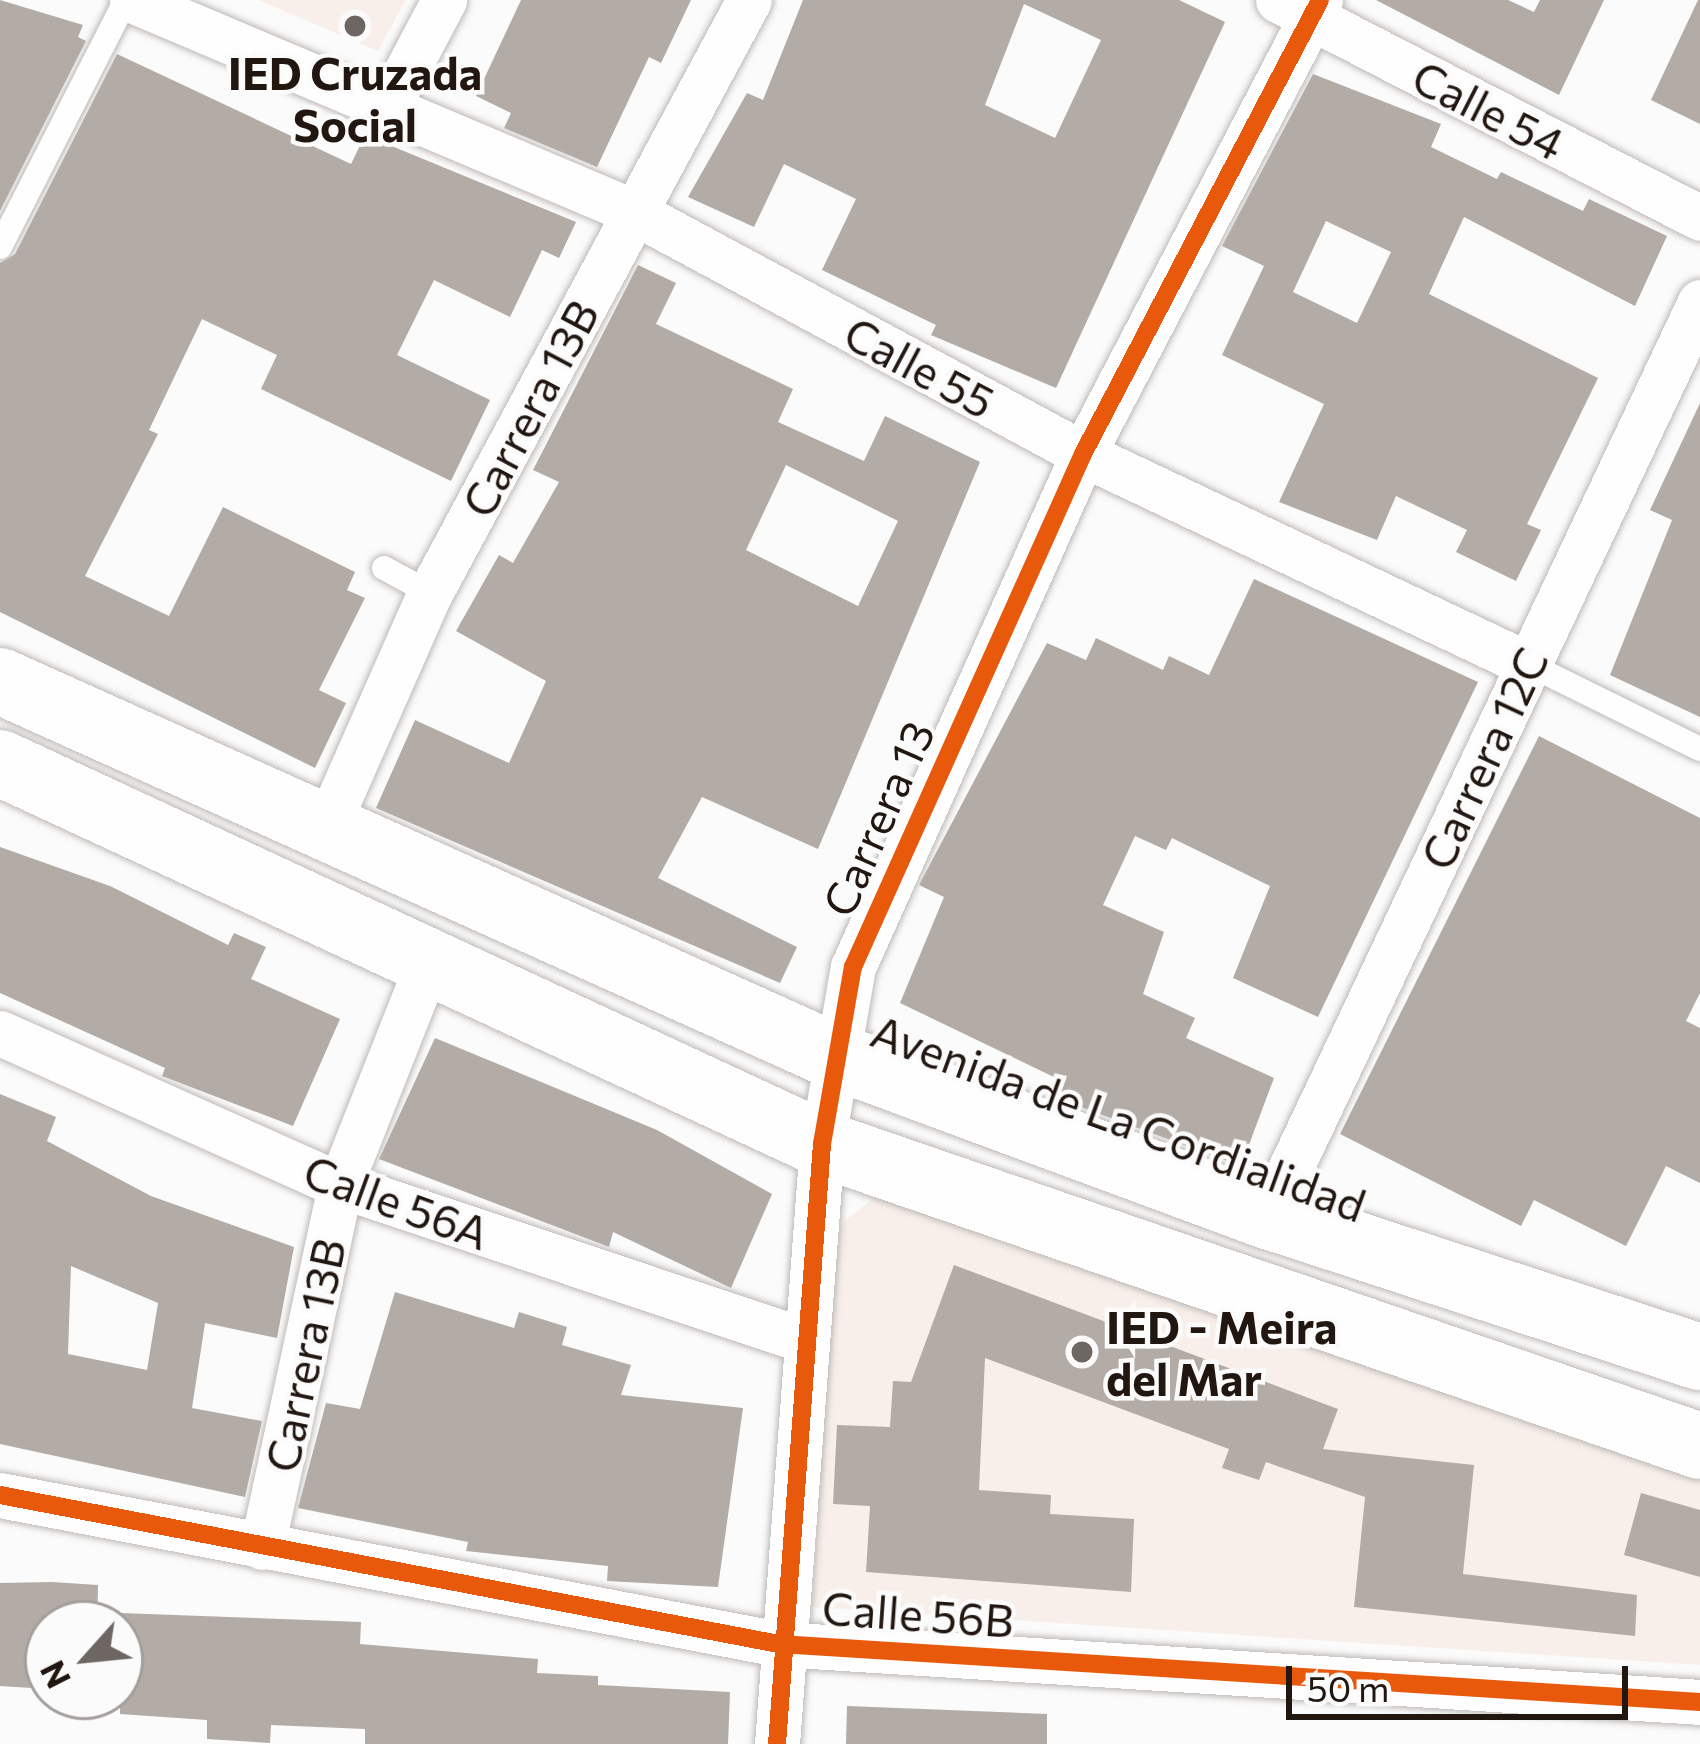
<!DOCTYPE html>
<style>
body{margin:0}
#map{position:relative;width:1700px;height:1744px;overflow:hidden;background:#fbfbfb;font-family:Commissioner,sans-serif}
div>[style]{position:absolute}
.built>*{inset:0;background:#f8efea}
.building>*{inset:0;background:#b2aba6}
.roads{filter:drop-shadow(0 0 3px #bfbab7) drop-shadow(0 0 3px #bfbab7)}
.lane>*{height:24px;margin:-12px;padding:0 12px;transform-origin:12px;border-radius:12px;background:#fefefe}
.street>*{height:45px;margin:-22.5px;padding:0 22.5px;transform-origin:22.5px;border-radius:22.5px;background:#fefefe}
.secondary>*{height:66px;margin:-33px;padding:0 33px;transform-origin:33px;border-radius:33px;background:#fefefe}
.cycleway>*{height:18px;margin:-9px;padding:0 9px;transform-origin:9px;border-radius:9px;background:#e8590c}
.dots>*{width:33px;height:33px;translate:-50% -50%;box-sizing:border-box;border:6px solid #fbfbfb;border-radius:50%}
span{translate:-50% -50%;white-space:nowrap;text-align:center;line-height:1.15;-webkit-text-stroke:9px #fbfbfb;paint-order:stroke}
.poi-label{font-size:45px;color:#211610;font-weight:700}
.left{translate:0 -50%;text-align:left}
.street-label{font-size:45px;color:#211610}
.north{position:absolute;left:24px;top:1600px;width:120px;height:120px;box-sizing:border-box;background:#fbfbfb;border:3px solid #a49f9d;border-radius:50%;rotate:243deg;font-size:33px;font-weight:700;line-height:48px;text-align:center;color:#211610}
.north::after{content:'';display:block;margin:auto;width:42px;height:54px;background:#6d6662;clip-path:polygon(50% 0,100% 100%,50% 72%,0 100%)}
.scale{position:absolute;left:1286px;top:1666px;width:342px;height:54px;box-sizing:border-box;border:6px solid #211610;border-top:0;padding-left:15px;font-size:36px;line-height:42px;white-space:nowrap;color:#211610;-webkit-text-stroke:9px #fbfbfb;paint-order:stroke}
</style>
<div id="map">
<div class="built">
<i style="clip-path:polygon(258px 0,406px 0,378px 51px)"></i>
<i style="clip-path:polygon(878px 1195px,1700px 1477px,1700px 1665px,812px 1607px,837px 1227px)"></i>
</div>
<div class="building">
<i style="clip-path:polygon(0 0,83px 25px,78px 37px,86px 41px,0 211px)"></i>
<i style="clip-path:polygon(521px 0,691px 0,661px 63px,649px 57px,597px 167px,504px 128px,511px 113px,476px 96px)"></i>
<i style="clip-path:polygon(evenodd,803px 0,1179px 0,1225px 22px,1056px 388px,931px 335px,936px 325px,822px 270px,856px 199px,784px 164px,754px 227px,688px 197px,747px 93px,763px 100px,803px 0,1024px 4px,1101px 40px,1055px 138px,985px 105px,1024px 4px)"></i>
<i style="clip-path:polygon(1376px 0,1508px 0,1534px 12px,1540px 0,1604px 0,1559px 95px)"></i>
<i style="clip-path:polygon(1698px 0,1700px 0,1700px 124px,1651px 100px)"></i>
<i style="clip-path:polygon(117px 54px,351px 164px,365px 135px,576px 222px,559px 258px,542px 250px,510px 317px,434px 280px,397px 355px,490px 400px,451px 481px,261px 389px,277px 355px,202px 319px,149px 430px,158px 434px,85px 576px,169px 616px,223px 507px,355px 572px,347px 590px,365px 598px,319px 690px,346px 703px,315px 768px,0 612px,0 263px,15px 254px)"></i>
<i style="clip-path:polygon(evenodd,1313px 74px,1441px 124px,1431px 147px,1497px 179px,1501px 172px,1583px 211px,1589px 199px,1667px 236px,1635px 306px,1464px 217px,1429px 294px,1598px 378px,1527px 524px,1541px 530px,1516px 581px,1456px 552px,1467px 530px,1396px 496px,1377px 540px,1279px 502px,1324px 404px,1222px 355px,1264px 266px,1222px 246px,1313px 74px,1326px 221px,1391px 252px,1357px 323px,1293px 292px,1326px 221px)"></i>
<i style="clip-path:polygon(evenodd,638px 265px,676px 283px,656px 324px,793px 389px,778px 422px,864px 461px,885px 416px,980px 462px,818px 849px,702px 797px,658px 878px,797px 947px,780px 983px,376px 808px,415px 720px,509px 763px,546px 681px,456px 631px,499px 555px,513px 563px,559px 482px,533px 470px,638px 265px,786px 465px,898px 521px,858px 606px,746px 550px,786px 465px)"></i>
<i style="clip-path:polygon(1700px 403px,1700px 717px,1610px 675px,1672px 520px,1650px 510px)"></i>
<i style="clip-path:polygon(1254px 579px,1478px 682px,1318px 1017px,1233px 978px,1270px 886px,1172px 838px,1166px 850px,1135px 836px,1103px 905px,1164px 932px,1143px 994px,1195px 1018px,1186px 1038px,1274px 1078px,1241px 1166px,1048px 1095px,1056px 1078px,900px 1003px,944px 897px,919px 885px,1047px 643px,1086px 660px,1096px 638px,1163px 670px,1169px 656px,1209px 675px)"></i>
<i style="clip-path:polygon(1539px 736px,1700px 818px,1700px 993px,1686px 1021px,1700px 1028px,1700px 1183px,1666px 1166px,1626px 1246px,1534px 1200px,1521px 1226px,1340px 1134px)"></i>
<i style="clip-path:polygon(0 847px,110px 886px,228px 945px,234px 933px,266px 947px,251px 979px,340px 1019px,293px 1126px,162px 1076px,165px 1068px,0 993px)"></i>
<i style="clip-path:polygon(435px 1038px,657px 1130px,772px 1194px,731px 1288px,613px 1232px,609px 1247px,379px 1159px)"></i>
<i style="clip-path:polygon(evenodd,0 1094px,56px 1117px,47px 1141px,151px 1196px,294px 1247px,277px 1338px,205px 1323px,192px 1408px,262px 1421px,245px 1497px,0 1444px,0 1094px,71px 1266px,158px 1303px,147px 1370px,68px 1354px,71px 1266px)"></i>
<i style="clip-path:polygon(954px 1265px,1338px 1409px,1323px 1449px,1474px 1465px,1463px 1574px,1637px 1595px,1635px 1636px,1354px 1607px,1365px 1497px,1266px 1462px,1259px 1480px,1222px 1468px,1229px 1449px,985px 1358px,979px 1490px,1051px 1495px,1050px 1514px,1134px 1519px,1131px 1592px,866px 1572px,870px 1506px,833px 1504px,837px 1425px,890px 1427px,893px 1381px,911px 1382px)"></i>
<i style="clip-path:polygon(395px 1292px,514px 1328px,519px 1312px,567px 1327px,562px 1345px,631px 1365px,621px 1395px,743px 1408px,718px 1587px,607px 1581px,608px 1566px,466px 1551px,468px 1542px,298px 1508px,326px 1403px,360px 1409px)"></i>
<i style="clip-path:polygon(1641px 1493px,1700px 1510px,1700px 1577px,1624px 1555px)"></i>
<i style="clip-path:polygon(52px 1582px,98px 1585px,97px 1624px,48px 1624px,48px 1689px,0 1686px,0 1583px)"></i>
<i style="clip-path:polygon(120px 1613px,361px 1622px,360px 1644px,538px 1659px,537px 1673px,598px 1676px,598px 1685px,730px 1692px,728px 1744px,365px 1744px,365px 1729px,271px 1725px,270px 1743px,207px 1739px,207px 1720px,120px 1714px)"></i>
<i style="clip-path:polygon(847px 1706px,1047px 1714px,1047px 1744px,846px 1744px)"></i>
</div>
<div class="roads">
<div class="lane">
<i style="left:0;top:247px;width:277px;rotate:-63deg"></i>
<i style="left:384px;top:568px;width:52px;rotate:28.5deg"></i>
<i style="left:1526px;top:663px;width:194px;rotate:26.3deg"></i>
</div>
<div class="street">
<i style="left:132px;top:0;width:545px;rotate:22.89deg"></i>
<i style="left:634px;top:212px;width:510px;rotate:28.32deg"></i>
<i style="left:1083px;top:454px;width:490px;rotate:25.3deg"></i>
<i style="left:1278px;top:0;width:475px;rotate:27.3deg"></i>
<i style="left:389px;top:104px;width:118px;rotate:-62.1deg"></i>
<i style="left:327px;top:826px;width:255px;rotate:-66.2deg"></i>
<i style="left:430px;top:593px;width:673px;rotate:-61.72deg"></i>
<i style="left:0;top:1033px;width:372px;rotate:24.1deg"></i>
<i style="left:340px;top:1185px;width:490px;rotate:18.5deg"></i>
<i style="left:1268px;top:1216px;width:1011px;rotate:-64.7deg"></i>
<i style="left:0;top:1495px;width:793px;rotate:10.83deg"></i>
<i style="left:779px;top:1644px;width:923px;rotate:3.6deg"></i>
<i style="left:262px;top:1547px;width:370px;rotate:-77.8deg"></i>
<i style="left:340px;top:1185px;width:239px;rotate:-68.4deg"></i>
<i style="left:777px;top:1744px;width:602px;rotate:-85.71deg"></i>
<i style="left:822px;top:1144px;width:180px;rotate:-80.1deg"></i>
<i style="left:853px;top:967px;width:562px;rotate:-65.85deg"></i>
<i style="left:1083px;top:454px;width:512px;rotate:-62.43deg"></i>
</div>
<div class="secondary">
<i style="left:0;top:681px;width:912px;rotate:24.2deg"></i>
<i style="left:832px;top:1055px;width:465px;rotate:20.3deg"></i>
<i style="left:1268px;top:1216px;width:454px;rotate:18.1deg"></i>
<i style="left:0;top:763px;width:906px;rotate:24.87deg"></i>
<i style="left:822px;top:1144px;width:928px;rotate:18.98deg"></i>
</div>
</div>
<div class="cycleway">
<i style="left:0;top:1495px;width:793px;rotate:10.83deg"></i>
<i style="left:779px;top:1644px;width:923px;rotate:3.6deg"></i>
<i style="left:777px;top:1744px;width:602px;rotate:-85.71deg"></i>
<i style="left:822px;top:1144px;width:180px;rotate:-80.1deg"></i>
<i style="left:853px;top:967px;width:562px;rotate:-65.85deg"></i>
<i style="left:1083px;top:454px;width:512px;rotate:-62.43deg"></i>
</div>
<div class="dots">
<i style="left:355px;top:26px;background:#6d6662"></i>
<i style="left:1082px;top:1352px;background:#6d6662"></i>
</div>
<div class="poi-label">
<span style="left:355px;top:98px">IED Cruzada<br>Social</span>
<span class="left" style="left:1106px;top:1352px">IED - Meira<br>del Mar</span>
</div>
<div class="street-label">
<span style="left:1489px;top:109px;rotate:27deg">Calle 54</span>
<span style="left:920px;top:366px;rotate:28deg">Calle 55</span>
<span style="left:529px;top:408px;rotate:-62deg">Carrera 13B</span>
<span style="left:1483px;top:758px;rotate:-65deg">Carrera 12C</span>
<span style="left:877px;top:818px;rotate:-66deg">Carrera 13</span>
<span style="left:1119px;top:1117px;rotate:20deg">Avenida de La Cordialidad</span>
<span style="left:397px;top:1201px;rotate:20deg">Calle 56A</span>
<span style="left:304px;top:1355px;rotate:-78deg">Carrera 13B</span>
<span style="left:918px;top:1613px;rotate:4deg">Calle 56B</span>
</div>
<div class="north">N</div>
<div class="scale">50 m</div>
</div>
